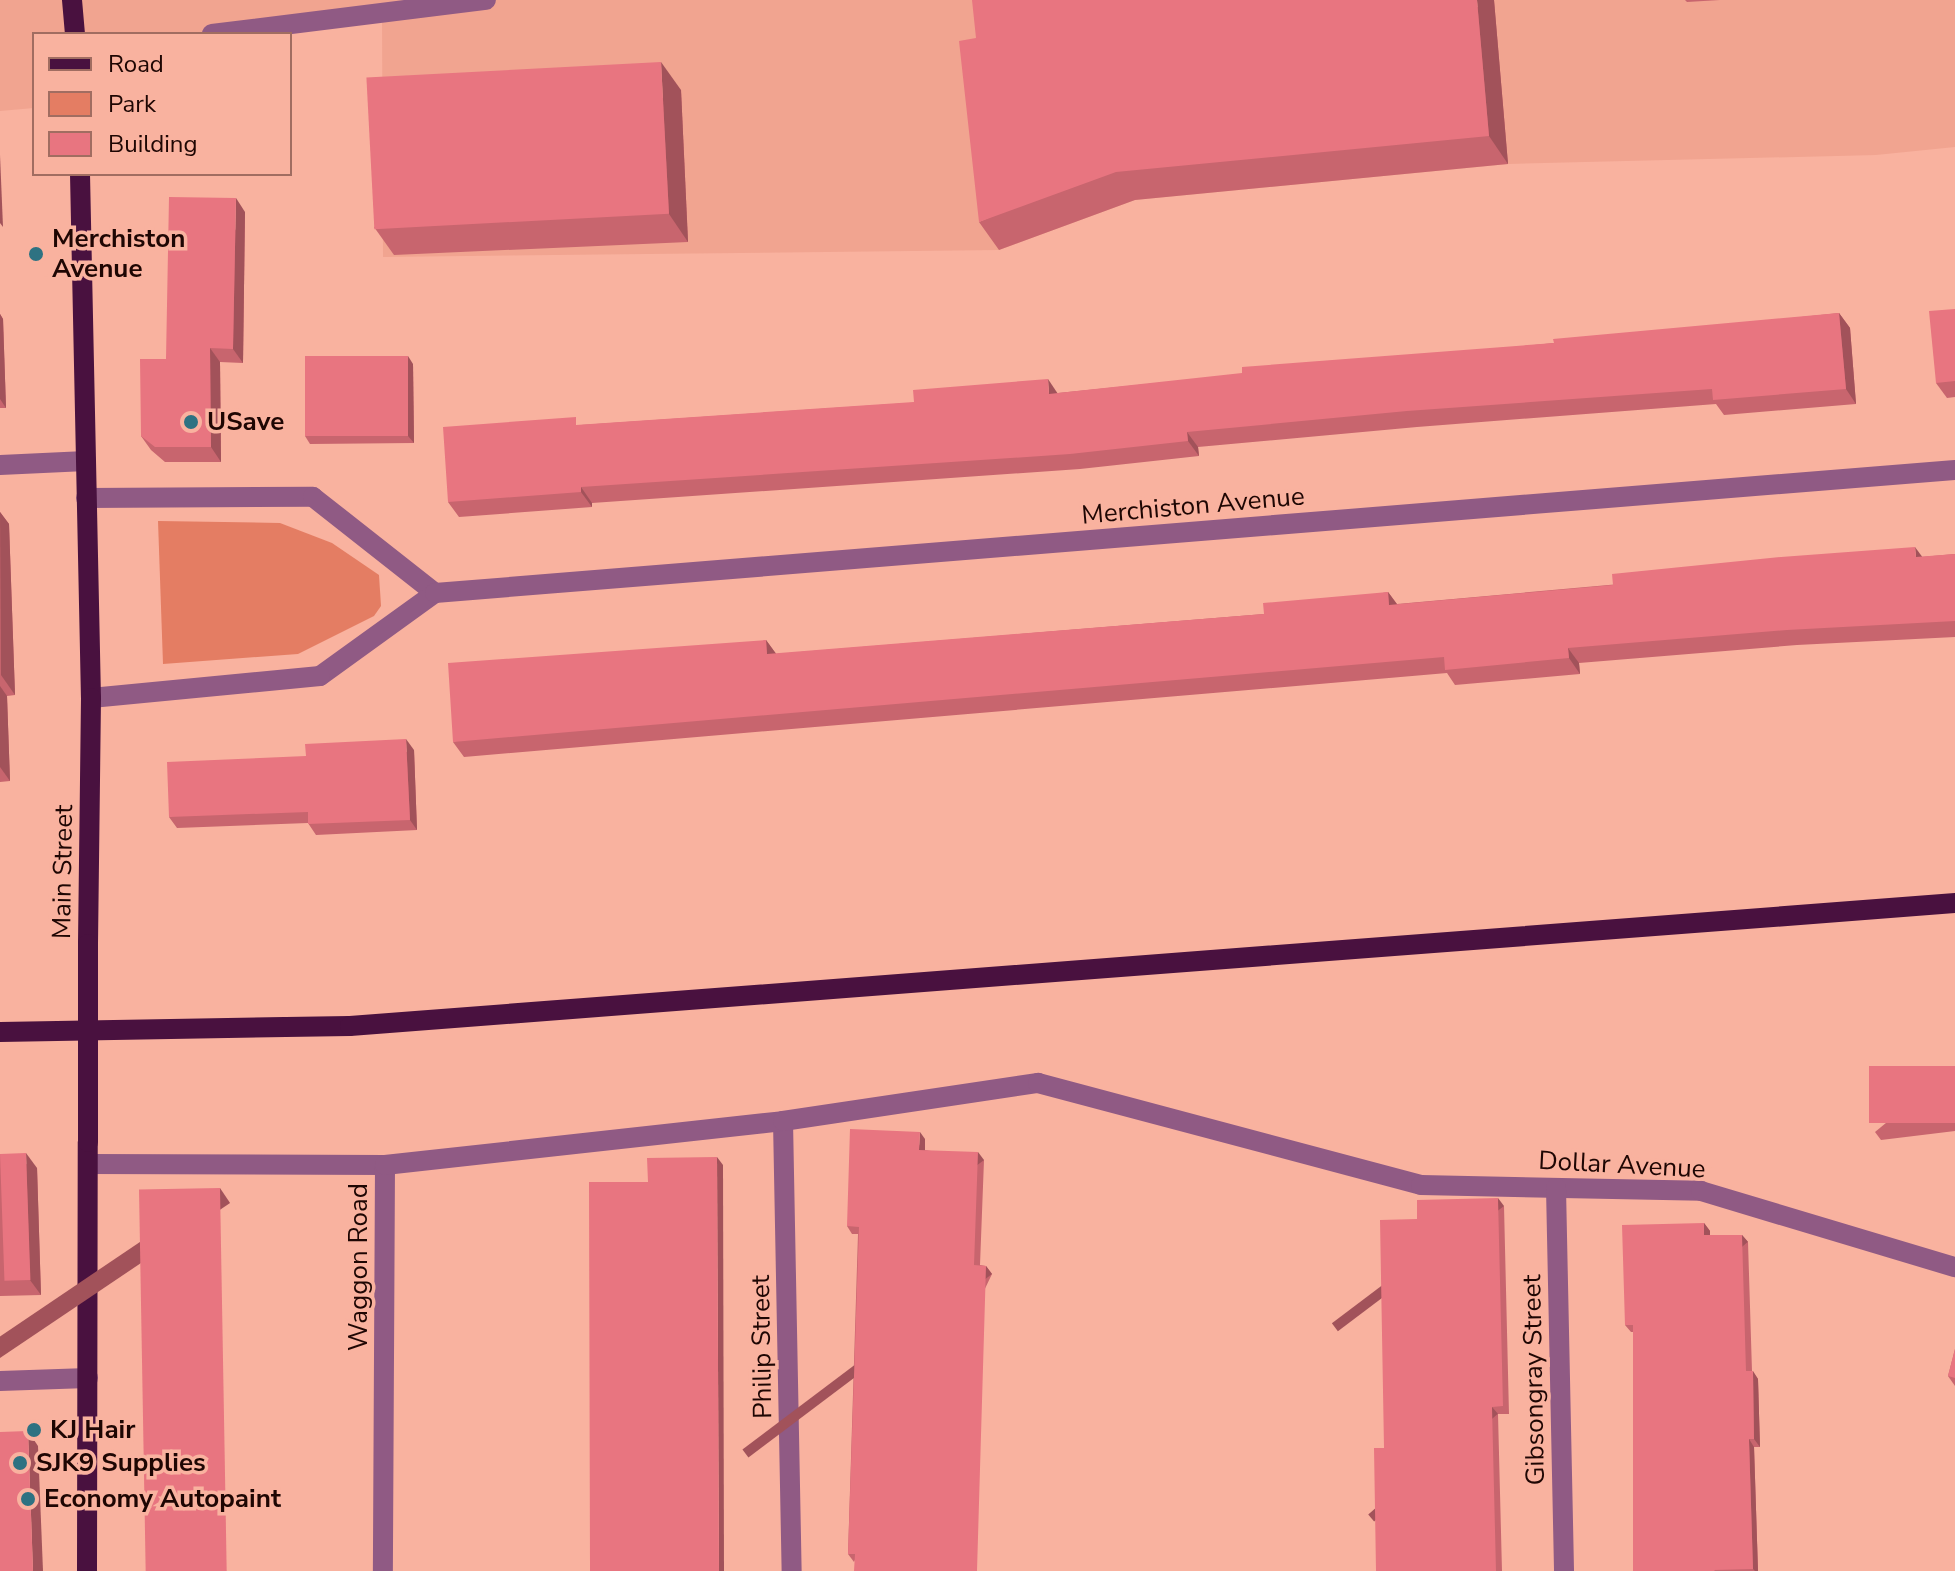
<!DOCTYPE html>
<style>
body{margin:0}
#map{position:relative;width:1955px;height:1571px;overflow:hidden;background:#f9b29f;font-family:"Nunito Sans",sans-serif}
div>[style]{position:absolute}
.built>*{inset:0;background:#f1a490}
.green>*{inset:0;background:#e47d63}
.minor>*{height:20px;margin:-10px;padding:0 10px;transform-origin:10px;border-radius:10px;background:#905a84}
.major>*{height:20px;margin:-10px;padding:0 10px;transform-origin:10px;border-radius:10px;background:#49113f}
.major-bridge>*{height:20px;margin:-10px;padding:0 10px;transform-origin:10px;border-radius:10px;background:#49113f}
.wall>*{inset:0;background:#c8656e}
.shaded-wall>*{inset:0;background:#a2525a;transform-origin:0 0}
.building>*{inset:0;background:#e87580;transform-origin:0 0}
.dots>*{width:22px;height:22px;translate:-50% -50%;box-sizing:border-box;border:4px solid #f9b29f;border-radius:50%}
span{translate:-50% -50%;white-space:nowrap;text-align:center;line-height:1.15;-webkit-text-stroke:7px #f9b29f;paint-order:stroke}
.poi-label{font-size:26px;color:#1e0603;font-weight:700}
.left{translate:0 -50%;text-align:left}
.street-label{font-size:26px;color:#1e0603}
.legend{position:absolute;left:32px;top:32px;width:260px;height:144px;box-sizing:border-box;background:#f9b29f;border:2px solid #a16d61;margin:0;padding:10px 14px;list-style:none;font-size:24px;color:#1e0603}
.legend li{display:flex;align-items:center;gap:16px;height:40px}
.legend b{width:40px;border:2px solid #a16d61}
</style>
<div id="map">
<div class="built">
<i style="clip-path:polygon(0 0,1955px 0,1955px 147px,1876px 155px,1508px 164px,1135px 200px,999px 250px,383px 257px,382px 13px,212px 34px,34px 34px,34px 108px,0 111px)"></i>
</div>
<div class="green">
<i style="clip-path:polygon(158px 521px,280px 523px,332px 543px,379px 575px,381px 606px,374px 616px,298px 654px,163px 664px)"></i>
</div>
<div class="minor">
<i style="left:212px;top:34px;width:276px;rotate:-7.1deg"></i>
<i style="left:0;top:465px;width:86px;rotate:-2.7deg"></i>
<i style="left:86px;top:498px;width:227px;rotate:-0.3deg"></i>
<i style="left:313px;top:497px;width:155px;rotate:38.2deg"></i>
<i style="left:435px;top:593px;width:142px;rotate:144.2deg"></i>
<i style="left:320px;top:676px;width:230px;rotate:174.5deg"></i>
<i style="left:435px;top:593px;width:1525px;rotate:-4.63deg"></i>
<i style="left:783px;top:1121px;width:450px;rotate:88.9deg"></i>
<i style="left:88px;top:1164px;width:297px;rotate:0.2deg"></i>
<i style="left:385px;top:1165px;width:406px;rotate:90.3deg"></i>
<i style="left:385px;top:1165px;width:400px;rotate:-6.3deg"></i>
<i style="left:783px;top:1121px;width:258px;rotate:-8.5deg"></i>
<i style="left:1038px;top:1083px;width:396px;rotate:14.9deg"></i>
<i style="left:1421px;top:1185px;width:280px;rotate:1.2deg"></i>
<i style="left:1701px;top:1191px;width:265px;rotate:16.7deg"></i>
<i style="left:1556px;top:1188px;width:383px;rotate:88.8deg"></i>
<i style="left:0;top:1381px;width:88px;rotate:-2deg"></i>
</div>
<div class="major">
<i style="left:72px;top:0;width:34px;rotate:85deg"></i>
<i style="left:80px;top:174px;width:524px;rotate:88.8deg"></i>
<i style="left:91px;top:698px;width:246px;rotate:90.7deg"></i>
<i style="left:0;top:1032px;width:350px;rotate:-1deg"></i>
<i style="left:350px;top:1026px;width:1610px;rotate:-4.38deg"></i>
<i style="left:87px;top:1571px;width:429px;rotate:-89.9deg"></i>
</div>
<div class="major-bridge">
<i style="left:88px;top:1142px;width:198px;rotate:-90deg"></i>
</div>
<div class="wall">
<i style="clip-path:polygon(1494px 0,1508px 164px,1135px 200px,999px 250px,979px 222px)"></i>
<i style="clip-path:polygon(1685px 0,1720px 0,1687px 2px)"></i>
<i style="clip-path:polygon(681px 90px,688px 242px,394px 255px,374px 227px)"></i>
<i style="clip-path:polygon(245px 212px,243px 363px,220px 362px,221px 462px,165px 462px,151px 450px,141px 436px,166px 359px)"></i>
<i style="clip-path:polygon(1955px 309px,1955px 397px,1947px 398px,1936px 383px)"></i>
<i style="clip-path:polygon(1839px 313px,1850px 328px,1856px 404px,1724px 415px,1716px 404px,1417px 427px,1198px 447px,1199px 456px,1080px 469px,592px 503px,592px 507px,459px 517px,448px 502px,581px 425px,1058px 393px,1554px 343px)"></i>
<i style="clip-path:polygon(0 314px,3px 319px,6px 408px,0 408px)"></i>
<i style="clip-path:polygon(413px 364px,414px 443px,310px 444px,305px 436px)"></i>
<i style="clip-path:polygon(0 512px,9px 524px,15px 695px,7px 696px,10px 781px,0 782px)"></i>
<i style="clip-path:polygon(1955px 554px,1955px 637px,1797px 645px,1579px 663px,1580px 674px,1455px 685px,1447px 673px,464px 757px,453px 742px,766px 640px,776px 654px,1264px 614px,1388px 592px,1397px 604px)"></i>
<i style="clip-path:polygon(414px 750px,417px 830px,316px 835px,308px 823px,177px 828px,169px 817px)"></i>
<i style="clip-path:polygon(1955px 1066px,1955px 1131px,1881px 1140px,1875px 1132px)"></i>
<i style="clip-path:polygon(925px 1139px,925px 1150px,984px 1160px,980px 1265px,986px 1266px,992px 1274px,854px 1562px,848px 1554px,858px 1234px,852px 1234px,847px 1226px)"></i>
<i style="clip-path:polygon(0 1154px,37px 1168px,41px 1295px,0 1296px)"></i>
<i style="clip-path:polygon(1504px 1206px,1509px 1414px,1498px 1414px,1502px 1571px,1376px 1571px,1384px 1448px,1417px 1219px)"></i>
<i style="clip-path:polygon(1704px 1223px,1710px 1231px,1710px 1235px,1742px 1235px,1748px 1242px,1752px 1371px,1758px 1379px,1760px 1447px,1754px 1447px,1758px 1571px,1633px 1571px,1633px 1332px,1631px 1332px,1625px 1325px)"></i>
<i style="clip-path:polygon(1955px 1349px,1955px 1386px,1948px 1376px)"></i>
</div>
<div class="shaded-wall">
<i style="clip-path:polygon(1477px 0,1494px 0,1508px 164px,1489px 136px)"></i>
<i style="clip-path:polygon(661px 62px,681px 90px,688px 242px,669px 214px)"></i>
<i style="clip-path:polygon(0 155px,3px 227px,0 223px)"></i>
<i style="clip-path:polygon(236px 198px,245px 212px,243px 363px,233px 349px)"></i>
<i style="clip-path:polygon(1839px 313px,1850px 328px,1856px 404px,1846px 389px)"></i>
<i style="clip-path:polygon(0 314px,3px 319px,6px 408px,0 399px)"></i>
<i style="clip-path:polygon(210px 348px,220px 362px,221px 462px,211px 447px)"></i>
<i style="clip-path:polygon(408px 356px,413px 364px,414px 443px,408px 436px)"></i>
<i style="clip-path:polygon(1048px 379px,1058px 394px,1049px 394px)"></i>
<i style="clip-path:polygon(1187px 432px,1198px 447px,1199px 456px,1188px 441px)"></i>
<i style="clip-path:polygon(581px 487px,592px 503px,592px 507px,581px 492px)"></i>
<i style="clip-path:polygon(0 512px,9px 524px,15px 695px,1px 675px)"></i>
<i style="clip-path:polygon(1915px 547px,1926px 562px,1916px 557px)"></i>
<i style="clip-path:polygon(1388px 592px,1399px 607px,1389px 605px)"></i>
<i style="clip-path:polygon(766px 640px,777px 655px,767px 654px)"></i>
<i style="clip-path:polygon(1568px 648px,1579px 663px,1580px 674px,1569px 658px)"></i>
<i style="clip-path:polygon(0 686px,7px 696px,10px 781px,0 767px)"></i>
<i style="clip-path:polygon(406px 739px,414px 750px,417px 830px,410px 820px)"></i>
<i style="clip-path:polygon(920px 1132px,925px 1139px,925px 1158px,919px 1150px)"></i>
<i style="left:978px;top:1152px;width:10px;height:113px;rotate:53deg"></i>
<i style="clip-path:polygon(26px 1153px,37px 1168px,41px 1295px,30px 1280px)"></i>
<i style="clip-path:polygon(717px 1157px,723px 1165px,724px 1571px,719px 1571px)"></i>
<i style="left:220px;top:1188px;width:18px;height:383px;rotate:56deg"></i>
<i style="left:1498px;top:1198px;width:10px;height:208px;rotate:53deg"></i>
<i style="clip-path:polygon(1704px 1223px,1710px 1231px,1710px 1243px,1704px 1235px)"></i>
<i style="left:1742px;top:1235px;width:9px;height:136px;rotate:49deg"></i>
<i style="left:986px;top:1266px;width:10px;height:305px;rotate:53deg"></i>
<i style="clip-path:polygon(1753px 1371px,1758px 1379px,1760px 1447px,1754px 1439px)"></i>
<i style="left:1492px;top:1407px;width:9px;height:164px;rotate:49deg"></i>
<i style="clip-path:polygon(28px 1431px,38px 1446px,43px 1571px,33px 1571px)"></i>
<i style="clip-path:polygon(1749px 1439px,1754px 1447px,1758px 1571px,1755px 1571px,1753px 1569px)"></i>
</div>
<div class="building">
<i style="clip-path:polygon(972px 0,1477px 0,1489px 136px,1116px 172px,979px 222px,959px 41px,976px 38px)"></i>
<i style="left:661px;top:62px;width:152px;height:295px;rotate:87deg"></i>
<i style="clip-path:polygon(169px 197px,236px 198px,233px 349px,210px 348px,211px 447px,155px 447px,141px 436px,140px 359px,166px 359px)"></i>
<i style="clip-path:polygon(1955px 309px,1955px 381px,1936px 383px,1929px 311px)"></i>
<i style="clip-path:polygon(1839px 313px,1846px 389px,1713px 400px,1712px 389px,1407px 411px,1187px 432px,1188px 441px,1070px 454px,581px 487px,581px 492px,448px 502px,443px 427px,576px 417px,576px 425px,914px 402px,913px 390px,1048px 379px,1049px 394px,1242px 373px,1242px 367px,1554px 343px,1553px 339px)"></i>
<i style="left:408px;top:356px;width:80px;height:103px;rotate:90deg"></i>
<i style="clip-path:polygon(1915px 547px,1916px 557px,1955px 554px,1955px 621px,1787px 630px,1568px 648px,1569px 658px,1445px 670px,1444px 657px,453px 742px,448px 663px,766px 640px,767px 654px,1264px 614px,1263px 603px,1388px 592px,1389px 605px,1613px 585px,1612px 574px,1781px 557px)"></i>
<i style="clip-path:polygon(406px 739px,410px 820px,308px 824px,308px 812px,169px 817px,167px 762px,306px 756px,305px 744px)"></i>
<i style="left:1955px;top:1066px;width:57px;height:86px;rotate:90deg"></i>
<i style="clip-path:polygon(850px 1129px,920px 1132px,919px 1150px,978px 1152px,974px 1265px,986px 1266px,977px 1571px,854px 1571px,855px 1554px,848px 1554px,859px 1227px,847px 1226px)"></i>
<i style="left:26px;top:1153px;width:127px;height:26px;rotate:88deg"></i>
<i style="clip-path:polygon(717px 1157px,719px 1571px,590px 1571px,589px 1182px,648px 1182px,647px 1158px)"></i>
<i style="left:220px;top:1188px;width:383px;height:81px;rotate:89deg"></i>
<i style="clip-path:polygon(1498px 1198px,1503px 1406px,1492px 1407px,1496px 1571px,1376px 1571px,1374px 1448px,1384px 1448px,1380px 1220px,1417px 1219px,1417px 1200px)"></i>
<i style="clip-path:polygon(1704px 1223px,1704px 1235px,1742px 1235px,1746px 1371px,1753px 1371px,1754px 1439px,1749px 1439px,1753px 1569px,1714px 1570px,1715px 1571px,1633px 1571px,1633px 1325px,1625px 1325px,1622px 1225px)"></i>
<i style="clip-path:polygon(1955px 1349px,1955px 1378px,1948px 1376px)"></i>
<i style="clip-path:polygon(28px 1431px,33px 1571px,0 1571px,0 1432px)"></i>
</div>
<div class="dots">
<i style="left:36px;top:254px;background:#2e7282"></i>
<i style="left:191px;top:422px;background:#2e7282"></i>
<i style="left:34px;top:1430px;background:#2e7282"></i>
<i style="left:20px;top:1463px;background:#2e7282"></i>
<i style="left:28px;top:1499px;background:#2e7282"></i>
</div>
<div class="poi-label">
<span class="left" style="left:52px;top:254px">Merchiston<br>Avenue</span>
<span class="left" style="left:207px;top:422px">USave</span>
<span class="left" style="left:50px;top:1430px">KJ Hair</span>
<span class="left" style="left:36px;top:1463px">SJK9 Supplies</span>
<span class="left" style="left:44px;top:1499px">Economy Autopaint</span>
</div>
<div class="street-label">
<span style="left:1193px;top:506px;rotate:-5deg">Merchiston Avenue</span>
<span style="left:63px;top:872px;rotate:-89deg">Main Street</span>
<span style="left:1622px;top:1165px;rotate:3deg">Dollar Avenue</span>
<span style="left:359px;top:1267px;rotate:-90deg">Waggon Road</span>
<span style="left:762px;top:1347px;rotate:-91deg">Philip Street</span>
<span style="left:1534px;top:1380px;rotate:-91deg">Gibsongray Street</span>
</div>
<ul class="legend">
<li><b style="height:10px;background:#49113f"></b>Road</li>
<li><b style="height:22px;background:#e47d63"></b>Park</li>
<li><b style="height:22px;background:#e87580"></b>Building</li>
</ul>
</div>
